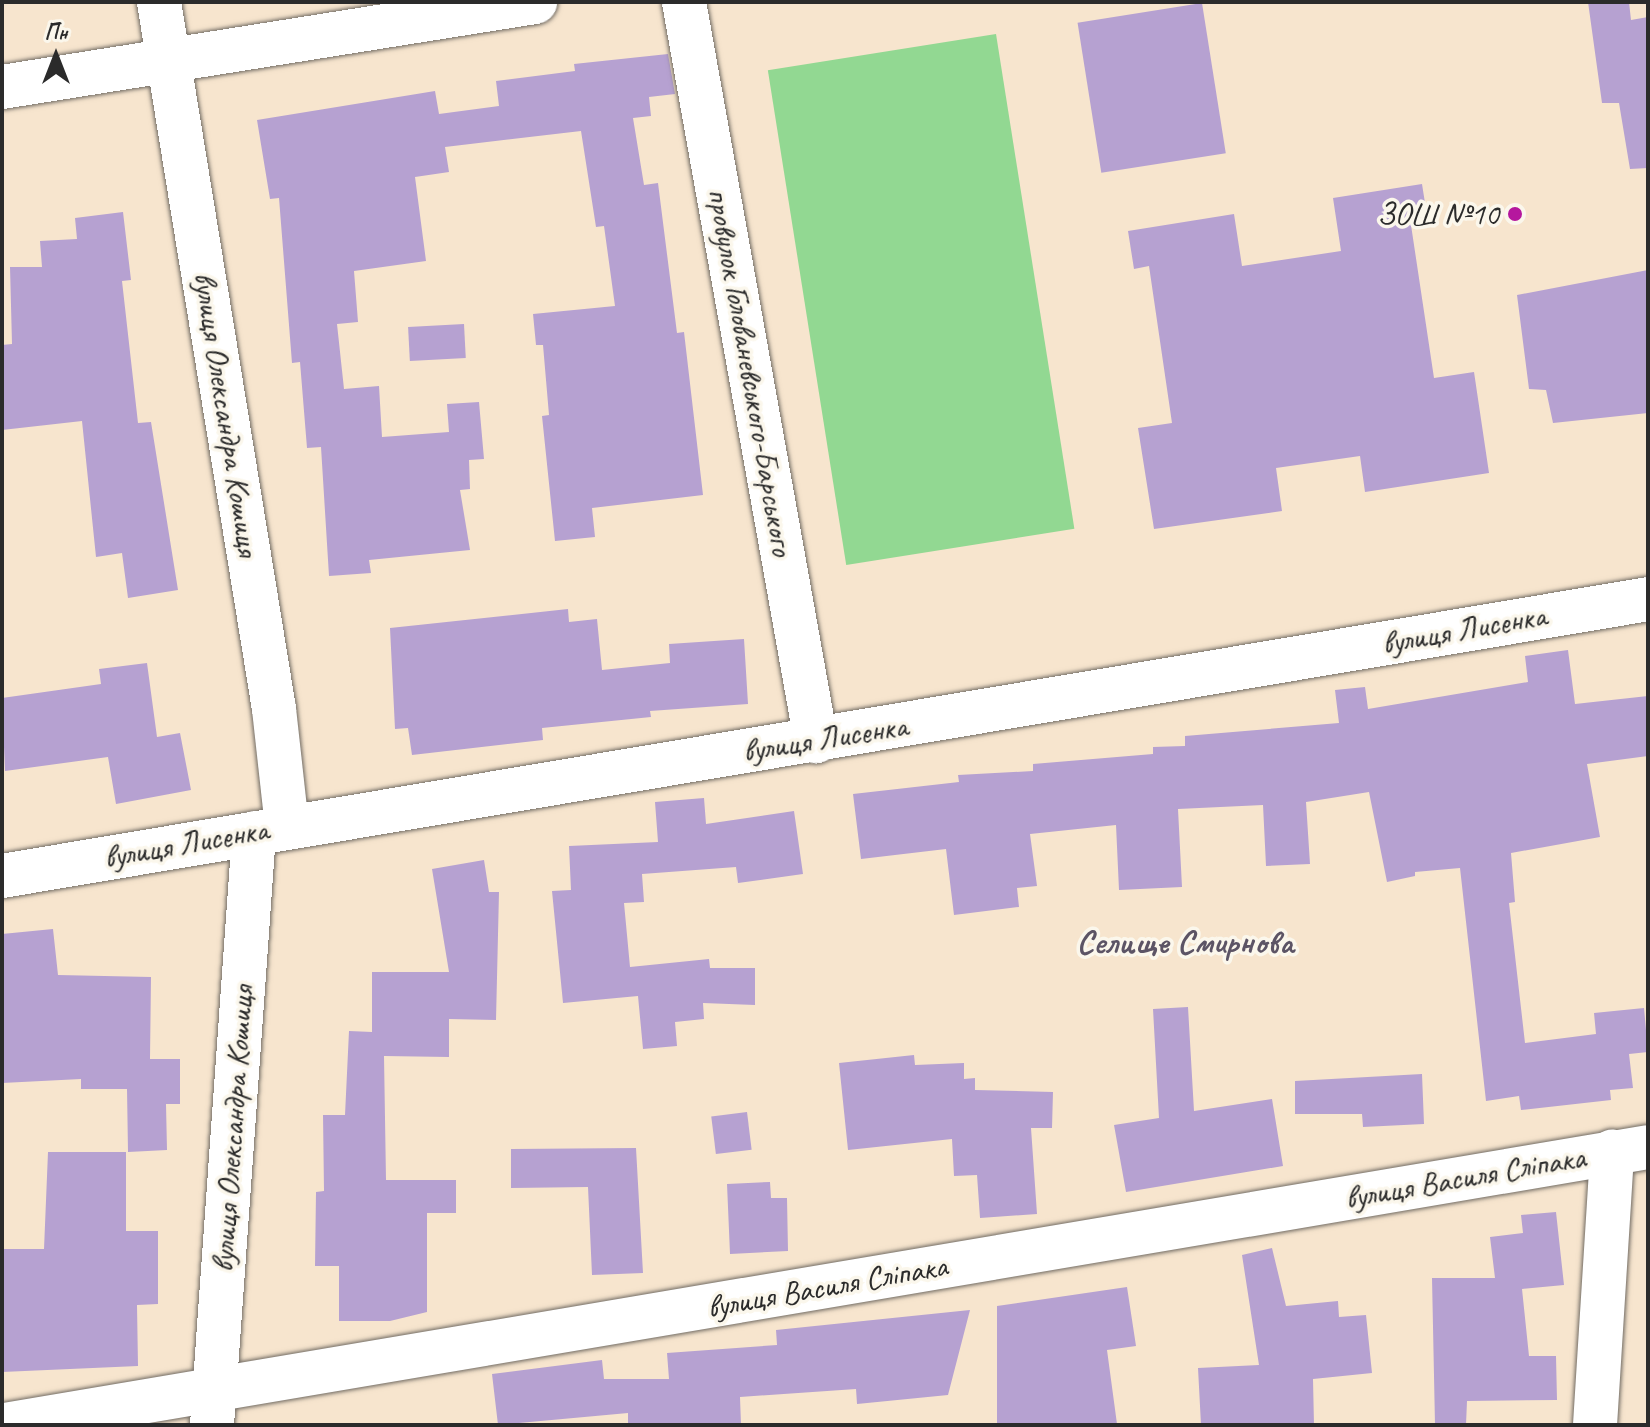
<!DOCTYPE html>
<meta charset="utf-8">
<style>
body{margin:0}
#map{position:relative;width:1650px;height:1427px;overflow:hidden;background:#f7e5ce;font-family:Caveat,sans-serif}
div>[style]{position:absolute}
.green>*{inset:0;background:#92d892;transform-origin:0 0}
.building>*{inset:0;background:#b6a1d1;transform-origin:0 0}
.roads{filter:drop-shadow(0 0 2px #726c64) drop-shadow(0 0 2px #726c64)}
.minor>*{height:44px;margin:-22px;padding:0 22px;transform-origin:22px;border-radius:22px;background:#fff}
.dots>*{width:22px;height:22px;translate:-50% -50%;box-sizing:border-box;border:4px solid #fbf7ec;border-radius:50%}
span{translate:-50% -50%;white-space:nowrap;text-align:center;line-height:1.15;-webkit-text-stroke:7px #fbf7ec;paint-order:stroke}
.poi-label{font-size:32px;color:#2b2b2b}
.right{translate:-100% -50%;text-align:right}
.street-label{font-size:32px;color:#2b2b2b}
.neighbourhood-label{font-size:34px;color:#5c5465;font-weight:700}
.frame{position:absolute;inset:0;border:4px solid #2b2b2b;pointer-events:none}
.north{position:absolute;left:16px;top:16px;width:80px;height:80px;-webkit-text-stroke:6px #fbf7ec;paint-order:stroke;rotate:0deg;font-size:22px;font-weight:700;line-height:32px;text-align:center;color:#2b2b2b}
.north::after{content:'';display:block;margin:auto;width:28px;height:36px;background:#2b2b2b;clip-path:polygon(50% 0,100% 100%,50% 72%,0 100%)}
</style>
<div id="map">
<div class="green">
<i style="left:996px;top:34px;width:501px;height:231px;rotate:81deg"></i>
</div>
<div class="building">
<i style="clip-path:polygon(1588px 2px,1629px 2px,1631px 20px,1648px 17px,1648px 168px,1630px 169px,1619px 103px,1602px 103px)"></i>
<i style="left:1202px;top:3px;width:152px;height:126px;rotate:81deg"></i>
<i style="clip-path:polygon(668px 54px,675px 94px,649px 97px,651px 116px,633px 118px,644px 185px,658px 183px,677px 333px,684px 332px,703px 495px,592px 508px,595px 537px,555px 541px,542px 416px,549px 415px,543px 345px,536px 345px,533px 314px,615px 306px,604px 226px,596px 227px,581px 131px,445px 147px,449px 172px,415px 177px,426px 261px,354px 271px,358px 322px,337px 324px,344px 389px,379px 386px,382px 437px,449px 432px,447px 404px,479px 402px,484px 459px,469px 460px,470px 489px,460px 490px,470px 550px,369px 560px,371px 573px,329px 576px,321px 447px,307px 448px,300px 362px,292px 363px,279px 198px,270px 199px,257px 120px,435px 91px,439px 114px,499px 106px,496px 81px,575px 71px,574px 64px)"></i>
<i style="clip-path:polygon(1422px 184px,1428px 222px,1411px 225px,1434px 378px,1474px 372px,1489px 473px,1365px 492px,1360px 456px,1276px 468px,1282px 511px,1154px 529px,1138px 428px,1172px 423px,1149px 266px,1134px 269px,1128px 231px,1234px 214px,1242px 266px,1341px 251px,1333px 198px)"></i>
<i style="clip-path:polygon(123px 212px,131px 280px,122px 281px,138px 423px,151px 422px,178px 590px,128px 598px,122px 553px,96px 557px,82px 421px,2px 430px,2px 345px,12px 344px,10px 267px,42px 267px,40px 241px,77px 239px,75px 218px)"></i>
<i style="clip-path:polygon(1648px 270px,1648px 413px,1553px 423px,1546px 390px,1529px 389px,1517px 295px)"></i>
<i style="left:464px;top:324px;width:34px;height:56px;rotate:87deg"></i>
<i style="clip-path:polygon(568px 609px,569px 622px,597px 619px,602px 670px,670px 663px,669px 644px,744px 639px,748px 704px,650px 711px,651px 717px,542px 728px,543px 740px,412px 755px,408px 728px,395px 729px,390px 628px)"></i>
<i style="clip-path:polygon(1568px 650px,1575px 704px,1648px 696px,1648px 756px,1587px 764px,1600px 837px,1511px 853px,1515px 902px,1509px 903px,1525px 1043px,1596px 1034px,1594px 1013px,1644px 1008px,1648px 1052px,1629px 1054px,1633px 1088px,1610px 1090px,1611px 1100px,1521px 1110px,1519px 1096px,1486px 1101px,1460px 868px,1415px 872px,1415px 876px,1387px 882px,1369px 792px,1306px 802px,1310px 864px,1266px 866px,1263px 805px,1178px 809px,1182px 887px,1119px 890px,1116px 825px,1030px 834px,1037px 886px,1017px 888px,1019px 907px,954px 915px,946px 849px,861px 859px,853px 794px,959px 782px,958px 775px,1033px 771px,1033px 764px,1153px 754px,1153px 747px,1185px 746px,1185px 736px,1339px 723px,1335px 690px,1365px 687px,1368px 709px,1528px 682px,1525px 656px)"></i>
<i style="clip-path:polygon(147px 663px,157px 737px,180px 733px,191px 790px,116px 804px,108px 757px,5px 771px,2px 698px,101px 684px,99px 669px)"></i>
<i style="clip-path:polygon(704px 798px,706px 824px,794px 811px,803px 874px,738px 883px,736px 867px,642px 874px,644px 902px,624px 903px,630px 967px,709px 959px,710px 968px,755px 968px,755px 1005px,703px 1003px,704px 1019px,675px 1022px,677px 1046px,643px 1049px,638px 996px,563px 1003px,552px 891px,571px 890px,569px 846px,658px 842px,655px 802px)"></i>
<i style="clip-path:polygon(484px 860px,489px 892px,499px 892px,496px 1020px,449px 1019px,449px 1057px,384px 1056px,386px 1180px,456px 1180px,456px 1213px,427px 1213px,427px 1312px,390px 1321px,339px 1321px,339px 1266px,315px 1266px,316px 1192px,324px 1191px,323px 1115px,345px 1115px,349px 1031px,372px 1032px,372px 972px,449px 972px,432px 869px)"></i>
<i style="clip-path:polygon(53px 929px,58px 975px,151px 977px,150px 1059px,180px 1059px,180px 1104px,166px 1104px,167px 1150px,128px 1152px,127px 1089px,81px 1089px,81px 1079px,2px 1083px,2px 934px)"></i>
<i style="clip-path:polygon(1188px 1007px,1194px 1111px,1272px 1099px,1283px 1166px,1126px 1192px,1114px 1125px,1159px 1118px,1153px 1009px)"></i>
<i style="clip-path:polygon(914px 1055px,915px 1065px,964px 1063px,964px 1079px,975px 1078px,975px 1090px,1053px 1092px,1052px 1128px,1031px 1128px,1037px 1214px,980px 1218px,977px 1175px,954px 1176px,952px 1139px,848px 1150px,839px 1063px)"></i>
<i style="clip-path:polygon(1422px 1074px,1424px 1124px,1363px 1127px,1362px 1114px,1295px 1114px,1295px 1081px)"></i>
<i style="left:747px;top:1112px;width:38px;height:36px;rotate:83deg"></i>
<i style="clip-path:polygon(636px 1148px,643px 1273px,592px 1275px,588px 1187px,511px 1188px,511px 1149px)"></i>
<i style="clip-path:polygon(48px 1152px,126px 1152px,126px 1231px,158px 1231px,158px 1304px,137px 1305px,138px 1366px,2px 1372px,2px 1249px,44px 1249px)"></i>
<i style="clip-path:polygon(770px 1182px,771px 1198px,787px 1198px,788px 1251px,730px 1254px,727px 1184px)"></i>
<i style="clip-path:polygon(1556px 1212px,1564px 1285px,1522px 1289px,1529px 1356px,1556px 1356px,1557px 1400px,1467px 1401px,1466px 1425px,1435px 1425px,1432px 1278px,1495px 1278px,1490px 1237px,1523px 1233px,1521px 1215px)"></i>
<i style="clip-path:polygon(1272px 1248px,1286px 1306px,1338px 1301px,1339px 1317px,1366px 1315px,1372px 1373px,1313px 1379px,1314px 1425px,1201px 1425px,1198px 1368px,1259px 1365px,1242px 1255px)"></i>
<i style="clip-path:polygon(1127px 1287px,1136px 1346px,1107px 1350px,1117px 1424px,997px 1425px,997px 1306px)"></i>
<i style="clip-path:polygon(970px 1310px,948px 1395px,857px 1404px,856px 1389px,740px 1397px,741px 1425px,628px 1425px,628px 1413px,498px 1425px,492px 1374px,602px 1360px,604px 1379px,669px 1379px,667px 1353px,777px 1345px,776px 1330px)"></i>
</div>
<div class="roads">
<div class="minor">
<i style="left:159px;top:2px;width:716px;rotate:80.76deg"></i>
<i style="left:274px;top:709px;width:119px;rotate:83.7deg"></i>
<i style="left:684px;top:2px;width:751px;rotate:79.87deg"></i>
<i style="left:2px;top:87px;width:540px;rotate:-9.06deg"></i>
<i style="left:2px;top:876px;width:1669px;rotate:-9.55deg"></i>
<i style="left:5px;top:1425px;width:1666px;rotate:-9.6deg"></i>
<i style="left:212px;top:1425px;width:593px;rotate:-85.94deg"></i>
<i style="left:1595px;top:1425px;width:274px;rotate:-86.4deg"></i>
</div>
</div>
<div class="dots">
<i style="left:1515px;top:214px;background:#b5179e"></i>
</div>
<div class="poi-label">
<span class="right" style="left:1499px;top:214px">ЗОШ №10</span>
</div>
<div class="street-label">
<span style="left:750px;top:372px;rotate:80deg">провулок Голованевського-Барського</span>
<span style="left:226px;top:414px;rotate:81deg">вулиця Олександра Кошиця</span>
<span style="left:1464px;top:630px;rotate:-10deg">вулиця Лисенка</span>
<span style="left:825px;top:739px;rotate:-9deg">вулиця Лисенка</span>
<span style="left:186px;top:844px;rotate:-10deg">вулиця Лисенка</span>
<span style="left:233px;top:1129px;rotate:-86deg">вулиця Олександра Кошиця</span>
<span style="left:1465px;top:1178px;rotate:-10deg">вулиця Василя Сліпака</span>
<span style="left:827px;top:1287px;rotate:-10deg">вулиця Василя Сліпака</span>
</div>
<div class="neighbourhood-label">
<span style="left:1185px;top:942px">Селище Смирнова</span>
</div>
<div class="frame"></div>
<div class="north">Пн</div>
</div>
